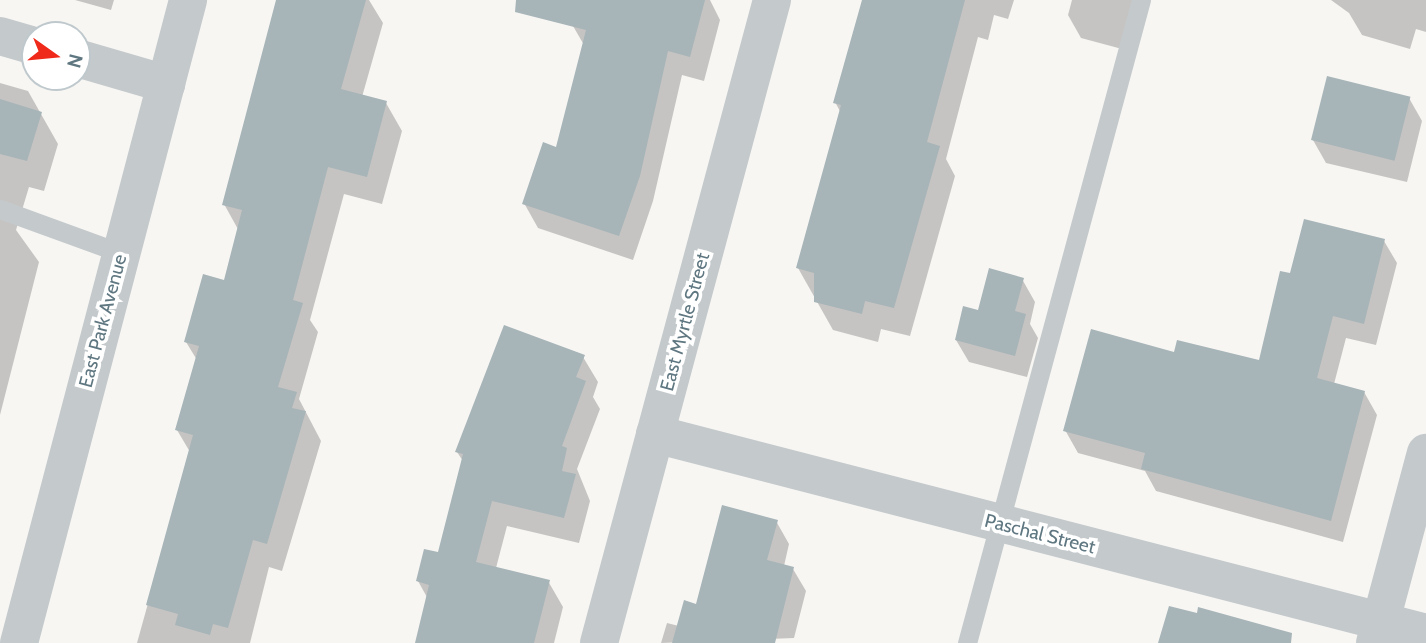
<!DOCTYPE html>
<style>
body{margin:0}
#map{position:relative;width:1426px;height:643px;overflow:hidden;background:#f7f6f3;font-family:Cabin,sans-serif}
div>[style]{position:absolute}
.shadow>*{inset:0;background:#0003}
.building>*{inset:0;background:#a7b4b8;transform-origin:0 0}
.service>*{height:19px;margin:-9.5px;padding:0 9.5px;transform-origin:9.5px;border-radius:9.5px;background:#c4c9cc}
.minor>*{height:38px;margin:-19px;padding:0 19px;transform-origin:19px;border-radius:19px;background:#c4c9cc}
span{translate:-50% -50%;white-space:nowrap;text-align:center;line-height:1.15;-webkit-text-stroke:7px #fff;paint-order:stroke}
.street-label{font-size:19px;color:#5f7781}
.north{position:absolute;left:21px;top:21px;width:70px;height:70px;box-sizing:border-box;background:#fff;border:2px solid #bfc9cd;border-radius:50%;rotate:105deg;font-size:19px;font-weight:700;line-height:28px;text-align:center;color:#5f7781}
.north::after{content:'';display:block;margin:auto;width:24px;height:32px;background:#f02a1a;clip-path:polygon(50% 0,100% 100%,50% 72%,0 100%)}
</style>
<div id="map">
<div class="shadow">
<i style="clip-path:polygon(75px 0,114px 0,111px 10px)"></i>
<i style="clip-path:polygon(278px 0,369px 0,383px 23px,362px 97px,386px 103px,402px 131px,382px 204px,344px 194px,310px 320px,318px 332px,299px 399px,321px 441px,282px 571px,269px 567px,250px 643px,137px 643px,190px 452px,177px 430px,197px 360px,186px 342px,225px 282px,239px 231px,224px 204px)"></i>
<i style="clip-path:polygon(578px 0,710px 0,720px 20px,704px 81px,682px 75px,653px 201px,633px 260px,538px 228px,524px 203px,557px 149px,584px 45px,573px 26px)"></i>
<i style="clip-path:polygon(890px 0,1014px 0,1008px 19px,994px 15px,988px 40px,978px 37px,946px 159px,955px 176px,910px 336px,881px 329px,878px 342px,833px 330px,798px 268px,841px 113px,835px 102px)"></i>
<i style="clip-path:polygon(1072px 0,1135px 0,1122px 49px,1081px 38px,1068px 15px)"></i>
<i style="clip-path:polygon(1331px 0,1426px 0,1426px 32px,1416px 29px,1410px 49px,1362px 35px,1349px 13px)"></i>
<i style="clip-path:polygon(0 83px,28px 91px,58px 144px,44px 191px,29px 187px,16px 230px,39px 262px,0 415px)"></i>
<i style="clip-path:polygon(1409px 98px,1422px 121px,1407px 182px,1326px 163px,1313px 140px)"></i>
<i style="clip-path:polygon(1384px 241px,1397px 263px,1376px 345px,1346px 338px,1334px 384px,1364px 392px,1377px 415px,1343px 542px,1156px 491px,1145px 471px,1078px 453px,1065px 430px,1175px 354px,1260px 362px,1291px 275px)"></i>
<i style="clip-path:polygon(1022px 279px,1035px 302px,1030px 324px,1038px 338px,1027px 377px,969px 362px,956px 340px)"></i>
<i style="clip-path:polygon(583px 357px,598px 382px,593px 397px,600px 409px,577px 469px,590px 501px,579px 543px,507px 526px,496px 568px,548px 581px,563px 607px,554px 643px,416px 643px,428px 599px,418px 581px,439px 555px,463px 461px,457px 452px)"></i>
<i style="clip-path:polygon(776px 521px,789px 544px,784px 566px,793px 569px,806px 591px,794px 638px,661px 643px,667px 623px,679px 626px)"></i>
</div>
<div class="building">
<i style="clip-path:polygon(276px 0,366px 0,341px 89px,387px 101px,367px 177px,328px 167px,293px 300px,303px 303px,278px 387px,297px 392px,292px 408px,306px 411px,267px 544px,253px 540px,228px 628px,213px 624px,210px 635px,175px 625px,178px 614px,146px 605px,193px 435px,175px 430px,199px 346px,184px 342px,203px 274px,224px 280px,242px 210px,222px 205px)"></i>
<i style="clip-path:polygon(516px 0,705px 0,690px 57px,668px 51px,640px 176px,619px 236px,522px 204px,543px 142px,556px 147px,586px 30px,515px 12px)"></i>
<i style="clip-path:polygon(862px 0,965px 0,927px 142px,940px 146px,894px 308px,865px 301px,862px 314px,814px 302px,814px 273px,796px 268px,841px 105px,833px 103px)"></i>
<i style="left:1327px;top:76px;width:86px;height:66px;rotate:14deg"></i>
<i style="clip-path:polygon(0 99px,42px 112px,27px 161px,0 154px)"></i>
<i style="clip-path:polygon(1304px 219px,1385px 239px,1364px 324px,1333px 316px,1317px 378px,1365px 391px,1331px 521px,1141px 469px,1145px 453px,1063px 431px,1091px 329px,1174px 352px,1177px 340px,1259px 360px,1280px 271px,1290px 273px)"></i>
<i style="clip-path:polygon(989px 268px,1024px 278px,1015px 311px,1026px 314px,1015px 356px,955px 340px,963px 306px,978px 310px)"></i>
<i style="clip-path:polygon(504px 325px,585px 355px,576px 377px,586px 381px,562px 446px,567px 448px,562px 471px,576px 474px,564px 518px,492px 501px,476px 562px,550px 580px,534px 643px,415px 643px,429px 585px,416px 581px,424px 549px,438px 552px,463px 454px,455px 452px)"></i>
<i style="clip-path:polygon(722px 505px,778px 520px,767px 560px,794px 567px,775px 643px,672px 643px,684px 600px,696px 604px)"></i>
<i style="clip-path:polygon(1169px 606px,1197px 613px,1198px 607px,1292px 633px,1291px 643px,1158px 643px)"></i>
</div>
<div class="service">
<i style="left:0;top:209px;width:129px;rotate:20deg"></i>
<i style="left:967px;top:643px;width:666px;rotate:-74.86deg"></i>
</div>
<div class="minor">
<i style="left:0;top:36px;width:36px;rotate:16deg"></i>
<i style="left:77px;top:58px;width:93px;rotate:16.3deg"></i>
<i style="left:655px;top:434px;width:796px;rotate:14.47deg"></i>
<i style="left:19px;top:643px;width:665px;rotate:-75.27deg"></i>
<i style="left:599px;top:643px;width:666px;rotate:-74.94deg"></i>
<i style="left:1375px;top:643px;width:197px;rotate:-75deg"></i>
</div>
<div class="street-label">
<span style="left:103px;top:321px;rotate:-75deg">East Park Avenue</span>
<span style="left:685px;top:322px;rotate:-75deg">East Myrtle Street</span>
<span style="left:1040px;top:534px;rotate:14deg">Paschal Street</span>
</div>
<div class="north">N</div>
</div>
